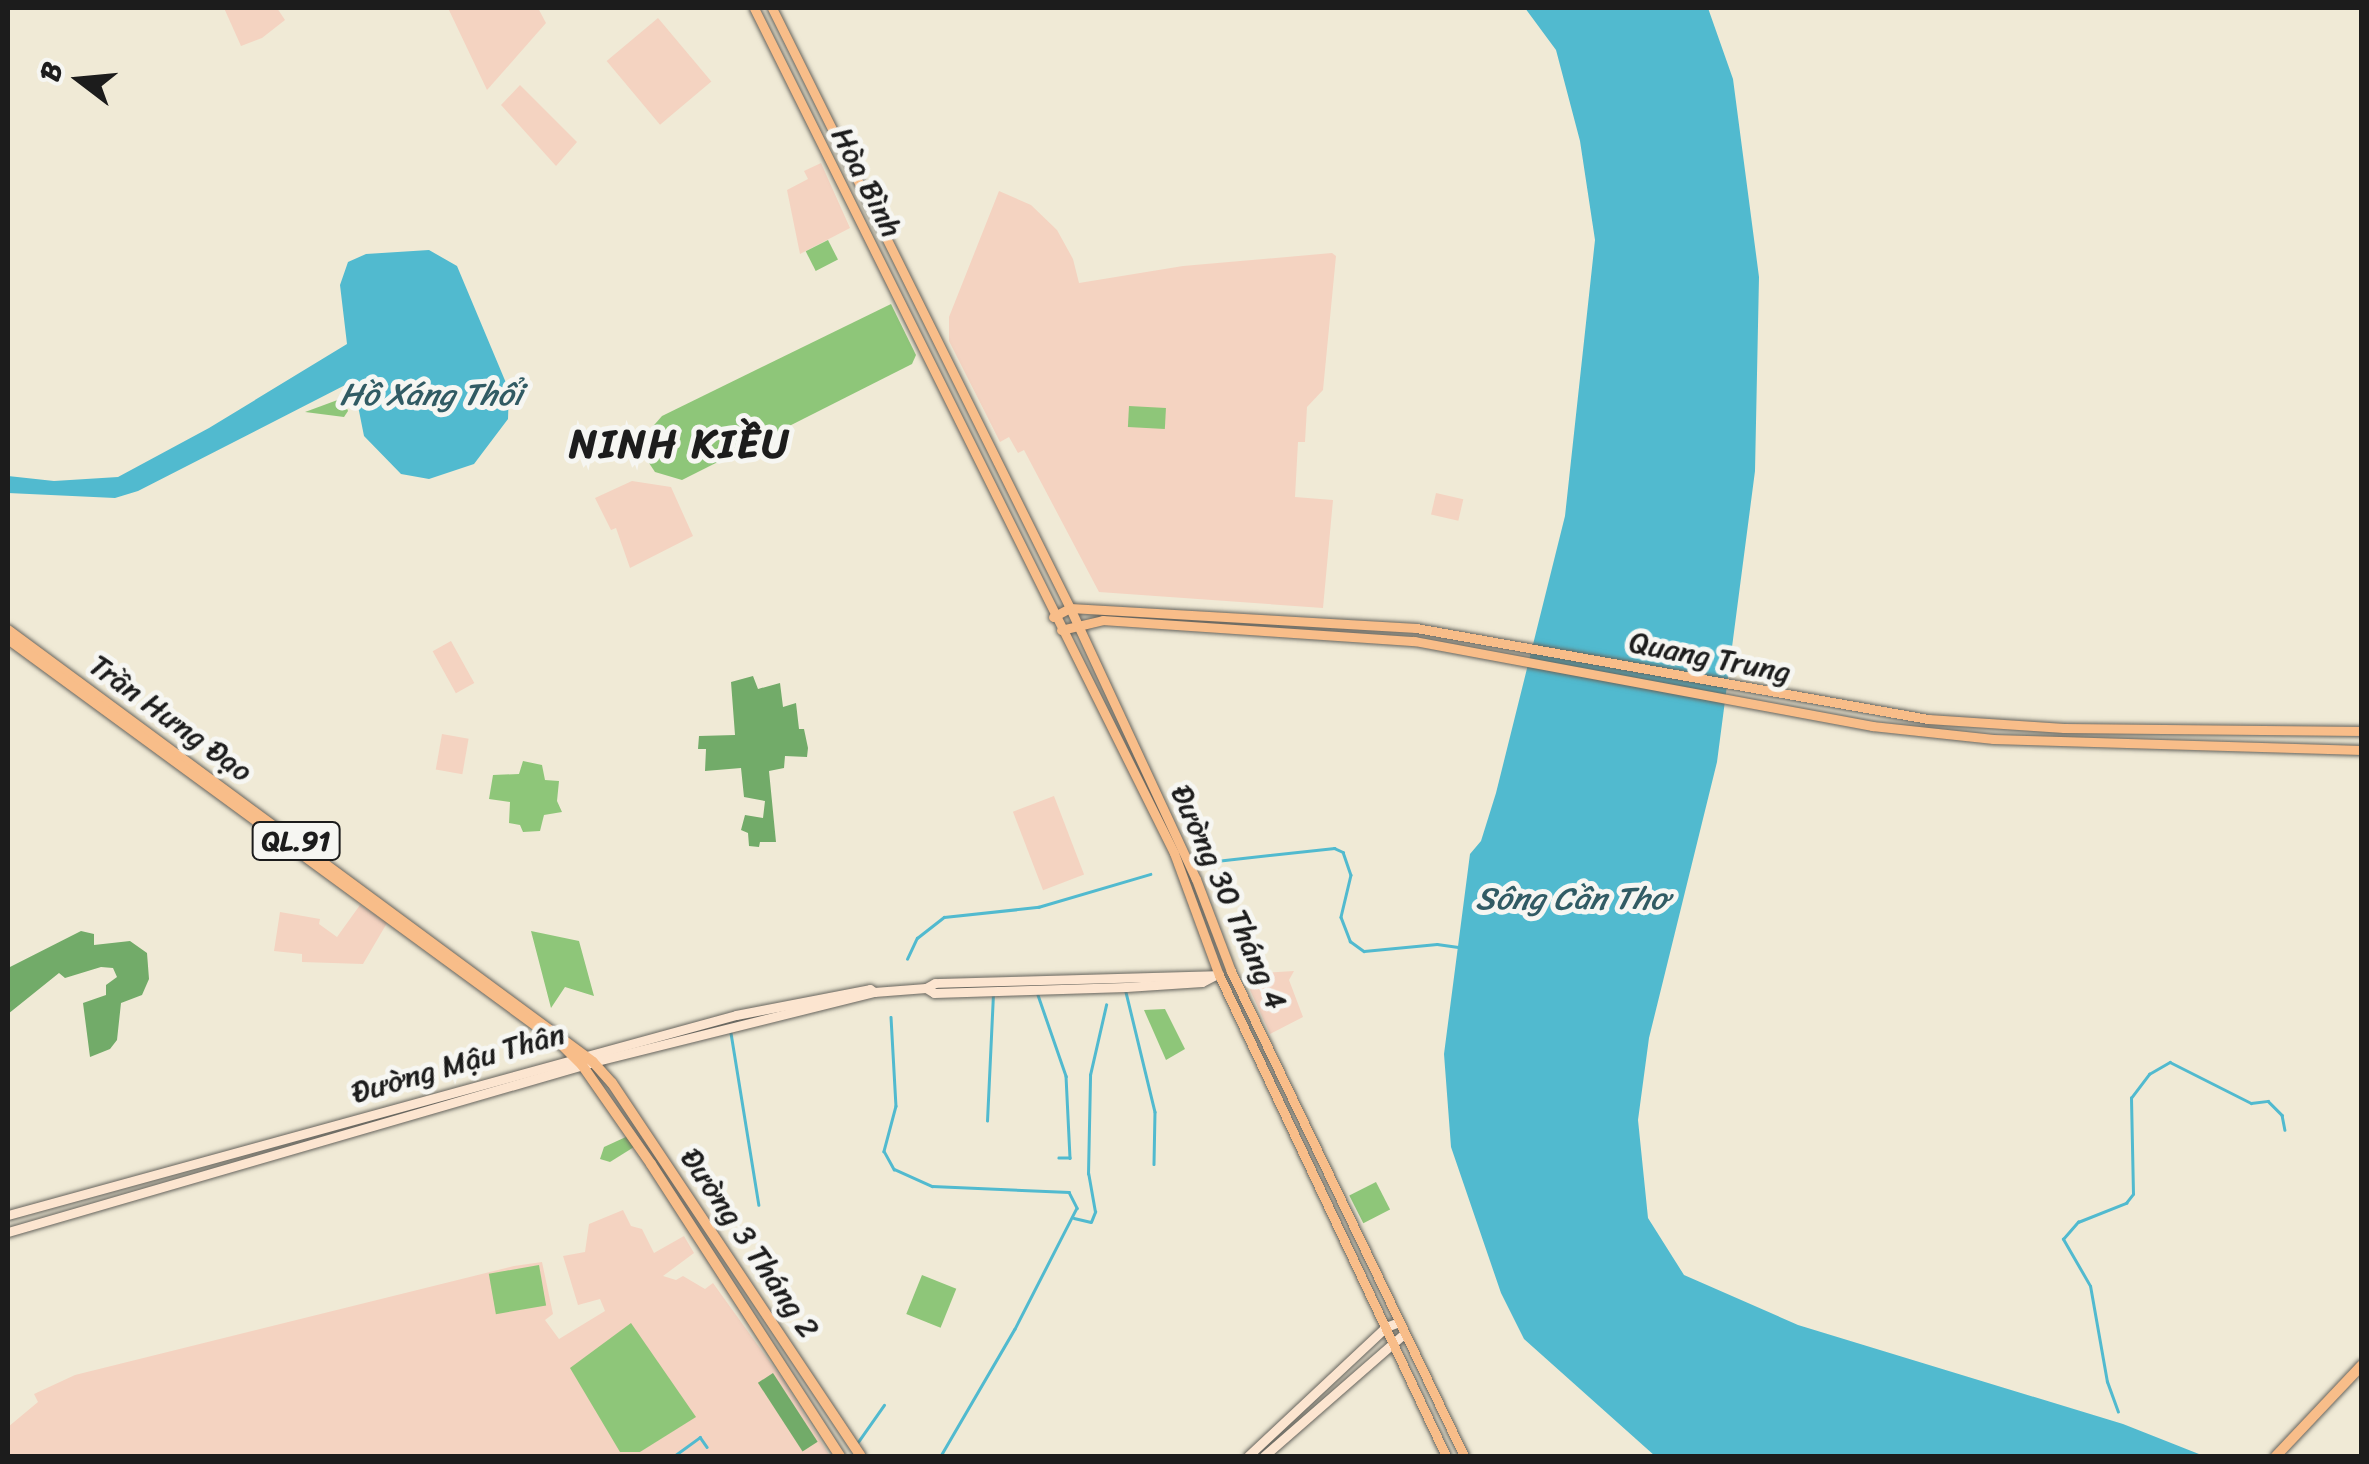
<!DOCTYPE html>
<meta charset="utf-8">
<style>
body{margin:0}
#map{position:relative;width:2369px;height:1464px;overflow:hidden;background:#f0ead6;font-family:Sriracha,sans-serif}
div>[style]{position:absolute}
.built>*{inset:0;background:#f4d3c1;transform-origin:0 0}
.green>*{inset:0;background:#8ec679;transform-origin:0 0}
.forest>*{inset:0;background:#72ab69;transform-origin:0 0}
.water>*{inset:0;background:#51bacf}
.stream>*{height:2.5px;margin:-1.25px;padding:0 1.25px;transform-origin:1.25px;border-radius:1.25px;background:#51bacf}
.roads{filter:drop-shadow(0 0 2px #66645d) drop-shadow(0 0 2px #66645d)}
.secondary>*{height:9px;margin:-4.5px;padding:0 4.5px;transform-origin:4.5px;border-radius:4.5px;background:#fce5d0}
.primary>*{height:9px;margin:-4.5px;padding:0 4.5px;transform-origin:4.5px;border-radius:4.5px;background:#f8bd89}
.trunk>*{height:10px;margin:-5px;padding:0 5px;transform-origin:5px;border-radius:5px;background:#f8bd89}
span{translate:-50% -50%;white-space:nowrap;text-align:center;line-height:1.15;-webkit-text-stroke:10px #f6f6f2;paint-order:stroke}
.shield-label span{padding:2px 8px;background:#f6f6f2;border:2px solid;border-radius:8px;-webkit-text-stroke-width:0}
.shield-label{font-size:28px;color:#1c1c1c;font-weight:700}
.street-label{font-size:30px;color:#1c1c1c}
.water-label{font-size:32px;color:#315b64;font-style:italic}
.district-label{font-size:40px;color:#1c1c1c;font-weight:700;letter-spacing:2.5px}
.frame{position:absolute;inset:0;border:10px solid #1c1c1c;pointer-events:none}
.north{position:absolute;left:30px;top:30px;width:100px;height:100px;-webkit-text-stroke:8px #f6f6f2;paint-order:stroke;rotate:286deg;font-size:28px;font-weight:700;line-height:40px;text-align:center;color:#1c1c1c}
.north::after{content:'';display:block;margin:auto;width:35px;height:45px;background:#1c1c1c;clip-path:polygon(50% 0,100% 100%,50% 72%,0 100%)}
</style>
<div id="map">
<div class="built">
<i style="clip-path:polygon(224px 8px,277px 8px,285px 20px,262px 38px,241px 46px)"></i>
<i style="clip-path:polygon(448px 8px,538px 8px,546px 23px,487px 90px)"></i>
<i style="left:658px;top:18px;width:83px;height:67px;rotate:50deg"></i>
<i style="clip-path:polygon(520px 85px,577px 142px,556px 166px,501px 105px)"></i>
<i style="clip-path:polygon(821px 163px,850px 228px,800px 254px,787px 190px,808px 179px,804px 171px)"></i>
<i style="clip-path:polygon(999px 191px,1031px 205px,1057px 230px,1073px 259px,1079px 283px,1183px 266px,1332px 253px,1336px 256px,1323px 390px,1307px 407px,1305px 442px,1298px 442px,1295px 497px,1333px 500px,1323px 608px,1099px 592px,1024px 450px,1018px 453px,1009px 437px,1000px 442px,949px 341px,949px 317px)"></i>
<i style="clip-path:polygon(632px 481px,671px 487px,693px 536px,630px 568px,616px 528px,611px 530px,595px 498px)"></i>
<i style="left:1436px;top:493px;width:28px;height:22px;rotate:13deg"></i>
<i style="left:451px;top:641px;width:48px;height:21px;rotate:61deg"></i>
<i style="left:442px;top:734px;width:27px;height:36px;rotate:10deg"></i>
<i style="left:1054px;top:796px;width:84px;height:44px;rotate:69deg"></i>
<i style="clip-path:polygon(360px 905px,387px 923px,363px 964px,302px 962px,302px 954px,274px 951px,280px 912px,320px 919px,319px 924px,337px 937px)"></i>
<i style="clip-path:polygon(1294px 971px,1289px 980px,1303px 1017px,1270px 1034px,1250px 990px,1248px 974px)"></i>
<i style="clip-path:polygon(623px 1210px,631px 1226px,642px 1229px,654px 1253px,684px 1236px,694px 1253px,663px 1276px,676px 1280px,683px 1276px,705px 1289px,713px 1283px,783px 1380px,830px 1456px,8px 1456px,8px 1427px,38px 1402px,34px 1394px,75px 1375px,514px 1266px,542px 1262px,553px 1314px,545px 1320px,559px 1339px,605px 1311px,600px 1299px,578px 1305px,563px 1256px,585px 1252px,589px 1224px)"></i>
</div>
<div class="green">
<i style="left:828px;top:240px;width:22px;height:25px;rotate:63deg"></i>
<i style="clip-path:polygon(891px 304px,916px 355px,912px 364px,682px 480px,655px 472px,647px 460px,648px 432px,662px 416px)"></i>
<i style="clip-path:polygon(343px 398px,348px 411px,344px 417px,305px 412px)"></i>
<i style="left:1129px;top:406px;width:37px;height:21px;rotate:3deg"></i>
<i style="clip-path:polygon(523px 761px,542px 765px,545px 780px,559px 781px,557px 801px,562px 812px,544px 815px,540px 831px,523px 832px,520px 825px,509px 823px,510px 802px,489px 799px,493px 775px,519px 774px)"></i>
<i style="clip-path:polygon(531px 931px,579px 941px,594px 996px,565px 987px,551px 1008px)"></i>
<i style="clip-path:polygon(1165px 1009px,1185px 1049px,1166px 1060px,1144px 1010px)"></i>
<i style="clip-path:polygon(628px 1136px,634px 1147px,610px 1162px,600px 1159px,604px 1147px)"></i>
<i style="left:1376px;top:1182px;width:31px;height:30px;rotate:63deg"></i>
<i style="left:539px;top:1265px;width:41px;height:51px;rotate:80deg"></i>
<i style="left:922px;top:1275px;width:37px;height:42px;rotate:22deg"></i>
<i style="clip-path:polygon(631px 1323px,696px 1417px,640px 1452px,620px 1452px,570px 1368px)"></i>
</div>
<div class="forest">
<i style="clip-path:polygon(753px 676px,758px 689px,780px 683px,783px 707px,796px 703px,799px 729px,804px 729px,808px 748px,807px 757px,785px 756px,784px 768px,769px 771px,776px 842px,760px 842px,759px 847px,749px 846px,748px 833px,741px 830px,745px 815px,763px 818px,765px 801px,744px 797px,741px 768px,705px 771px,706px 749px,698px 749px,699px 736px,735px 735px,731px 682px)"></i>
<i style="clip-path:polygon(81px 931px,94px 934px,94px 945px,130px 941px,147px 953px,149px 979px,142px 995px,121px 1003px,117px 1040px,110px 1049px,90px 1057px,83px 1003px,106px 995px,106px 985px,117px 977px,113px 968px,101px 967px,65px 978px,59px 973px,8px 1014px,8px 968px)"></i>
<i style="left:773px;top:1373px;width:82px;height:18px;rotate:57deg"></i>
</div>
<div class="water">
<i style="clip-path:polygon(1525px 8px,1708px 8px,1733px 79px,1759px 277px,1755px 471px,1717px 762px,1649px 1038px,1638px 1120px,1648px 1218px,1684px 1275px,1798px 1325px,2123px 1424px,2204px 1456px,1655px 1456px,1524px 1339px,1501px 1293px,1451px 1147px,1444px 1054px,1470px 854px,1481px 841px,1496px 793px,1565px 516px,1595px 240px,1580px 141px,1556px 50px)"></i>
<i style="clip-path:polygon(429px 250px,457px 266px,509px 390px,508px 419px,474px 464px,429px 479px,401px 474px,364px 436px,353px 381px,138px 491px,115px 498px,8px 493px,8px 476px,54px 481px,118px 477px,209px 428px,347px 344px,340px 285px,348px 262px,366px 254px)"></i>
</div>
<div class="stream">
<i style="left:1216px;top:861px;width:119px;rotate:-6.3deg"></i>
<i style="left:1334px;top:848px;width:10px;rotate:24deg"></i>
<i style="left:1343px;top:852px;width:24px;rotate:71deg"></i>
<i style="left:1351px;top:875px;width:43px;rotate:103.4deg"></i>
<i style="left:1341px;top:917px;width:26px;rotate:69deg"></i>
<i style="left:1350px;top:941px;width:17px;rotate:36deg"></i>
<i style="left:1364px;top:951px;width:73px;rotate:-5.5deg"></i>
<i style="left:1437px;top:944px;width:21px;rotate:8deg"></i>
<i style="left:907px;top:959px;width:23px;rotate:-65deg"></i>
<i style="left:917px;top:938px;width:34px;rotate:-38deg"></i>
<i style="left:944px;top:917px;width:95px;rotate:-6.1deg"></i>
<i style="left:1038px;top:907px;width:117px;rotate:-16.4deg"></i>
<i style="left:1126px;top:992px;width:123px;rotate:76.4deg"></i>
<i style="left:1155px;top:1112px;width:52px;rotate:91.1deg"></i>
<i style="left:1038px;top:995px;width:86px;rotate:70.9deg"></i>
<i style="left:1066px;top:1076px;width:82px;rotate:87.2deg"></i>
<i style="left:1070px;top:1158px;width:11px;rotate:180deg"></i>
<i style="left:891px;top:1017px;width:89px;rotate:86.8deg"></i>
<i style="left:896px;top:1106px;width:47px;rotate:104.9deg"></i>
<i style="left:884px;top:1151px;width:21px;rotate:61deg"></i>
<i style="left:894px;top:1169px;width:42px;rotate:24.1deg"></i>
<i style="left:932px;top:1186px;width:137px;rotate:2.5deg"></i>
<i style="left:1069px;top:1192px;width:18px;rotate:63deg"></i>
<i style="left:1077px;top:1208px;width:136px;rotate:117.1deg"></i>
<i style="left:1015px;top:1329px;width:147px;rotate:120.2deg"></i>
<i style="left:731px;top:1033px;width:174px;rotate:80.8deg"></i>
<i style="left:987px;top:1121px;width:128px;rotate:-87.3deg"></i>
<i style="left:1074px;top:1218px;width:17px;rotate:13deg"></i>
<i style="left:1091px;top:1222px;width:11px;rotate:-68deg"></i>
<i style="left:1095px;top:1212px;width:39px;rotate:-100deg"></i>
<i style="left:1088px;top:1174px;width:99px;rotate:-88.8deg"></i>
<i style="left:1090px;top:1075px;width:72px;rotate:-77.1deg"></i>
<i style="left:2118px;top:1412px;width:32px;rotate:-110deg"></i>
<i style="left:2107px;top:1382px;width:97px;rotate:-100deg"></i>
<i style="left:2090px;top:1286px;width:54px;rotate:-119.9deg"></i>
<i style="left:2063px;top:1239px;width:23px;rotate:-49deg"></i>
<i style="left:2078px;top:1222px;width:52px;rotate:-21.6deg"></i>
<i style="left:2126px;top:1203px;width:11px;rotate:-52deg"></i>
<i style="left:2133px;top:1194px;width:96px;rotate:-91.2deg"></i>
<i style="left:2131px;top:1098px;width:30px;rotate:-53deg"></i>
<i style="left:2149px;top:1074px;width:24px;rotate:-30deg"></i>
<i style="left:2170px;top:1062px;width:91px;rotate:26.8deg"></i>
<i style="left:2251px;top:1103px;width:17px;rotate:-7deg"></i>
<i style="left:2268px;top:1101px;width:20px;rotate:45deg"></i>
<i style="left:2282px;top:1115px;width:15px;rotate:79deg"></i>
<i style="left:858px;top:1442px;width:45px;rotate:-54.9deg"></i>
<i style="left:674px;top:1456px;width:32px;rotate:-36deg"></i>
<i style="left:700px;top:1437px;width:12px;rotate:55deg"></i>
</div>
<div class="roads">
<div class="secondary">
<i style="left:926px;top:988px;width:9px;rotate:32deg"></i>
<i style="left:934px;top:993px;width:192px;rotate:-1.8deg"></i>
<i style="left:1126px;top:987px;width:76px;rotate:-3.8deg"></i>
<i style="left:1202px;top:982px;width:15px;rotate:-28deg"></i>
<i style="left:8px;top:1215px;width:755px;rotate:-15.36deg"></i>
<i style="left:736px;top:1015px;width:136px;rotate:-11deg"></i>
<i style="left:870px;top:989px;width:5px;rotate:37deg"></i>
<i style="left:874px;top:992px;width:52px;rotate:-4.4deg"></i>
<i style="left:926px;top:988px;width:10px;rotate:-29deg"></i>
<i style="left:935px;top:983px;width:284px;rotate:-1.6deg"></i>
<i style="left:8px;top:1232px;width:609px;rotate:-16.2deg"></i>
<i style="left:593px;top:1062px;width:290px;rotate:-14deg"></i>
<i style="left:1248px;top:1456px;width:189px;rotate:-43.1deg"></i>
<i style="left:1386px;top:1327px;width:14px;rotate:-21deg"></i>
<i style="left:1264px;top:1456px;width:186px;rotate:-41.1deg"></i>
</div>
<div class="primary">
<i style="left:754px;top:8px;width:944px;rotate:63.57deg"></i>
<i style="left:1174px;top:853px;width:130px;rotate:69.8deg"></i>
<i style="left:1219px;top:975px;width:532px;rotate:64.74deg"></i>
<i style="left:772px;top:8px;width:670px;rotate:63.59deg"></i>
<i style="left:1070px;top:608px;width:299px;rotate:65.1deg"></i>
<i style="left:1196px;top:879px;width:98px;rotate:69.2deg"></i>
<i style="left:1231px;top:971px;width:538px;rotate:64.34deg"></i>
<i style="left:1053px;top:617px;width:19px;rotate:-28deg"></i>
<i style="left:1070px;top:608px;width:347px;rotate:3.3deg"></i>
<i style="left:1416px;top:628px;width:520px;rotate:10.08deg"></i>
<i style="left:1928px;top:719px;width:136px;rotate:3.8deg"></i>
<i style="left:2064px;top:728px;width:298px;rotate:0.6deg"></i>
<i style="left:1061px;top:630px;width:43px;rotate:-13.4deg"></i>
<i style="left:1103px;top:620px;width:312px;rotate:3.9deg"></i>
<i style="left:1414px;top:641px;width:466px;rotate:10.5deg"></i>
<i style="left:1872px;top:726px;width:122px;rotate:6.1deg"></i>
<i style="left:1993px;top:739px;width:369px;rotate:1.7deg"></i>
</div>
<div class="trunk">
<i style="left:8px;top:630px;width:727px;rotate:36.44deg"></i>
<i style="left:593px;top:1062px;width:28px;rotate:48deg"></i>
<i style="left:612px;top:1083px;width:448px;rotate:56.3deg"></i>
<i style="left:8px;top:639px;width:685px;rotate:36.22deg"></i>
<i style="left:561px;top:1044px;width:30px;rotate:45deg"></i>
<i style="left:582px;top:1065px;width:121px;rotate:55.1deg"></i>
<i style="left:651px;top:1164px;width:348px;rotate:57.1deg"></i>
<i style="left:2276px;top:1456px;width:125px;rotate:-46.6deg"></i>
</div>
</div>
<div class="shield-label">
<span style="left:296px;top:841px">QL.91</span>
</div>
<div class="street-label">
<span style="left:867px;top:182px;rotate:63deg">Hòa Bình</span>
<span style="left:1710px;top:657px;rotate:11deg">Quang Trung</span>
<span style="left:171px;top:718px;rotate:36deg">Trần Hưng Đạo</span>
<span style="left:1229px;top:897px;rotate:66deg">Đường 30 Tháng 4</span>
<span style="left:458px;top:1063px;rotate:-16deg">Đường Mậu Thân</span>
<span style="left:750px;top:1243px;rotate:56deg">Đường 3 Tháng 2</span>
</div>
<div class="water-label">
<span style="left:431px;top:395px">Hồ Xáng Thổi</span>
<span style="left:1572px;top:899px">Sông Cần Thơ</span>
</div>
<div class="district-label">
<span style="left:680px;top:444px">NINH KIỀU</span>
</div>
<div class="frame"></div>
<div class="north">B</div>
</div>
